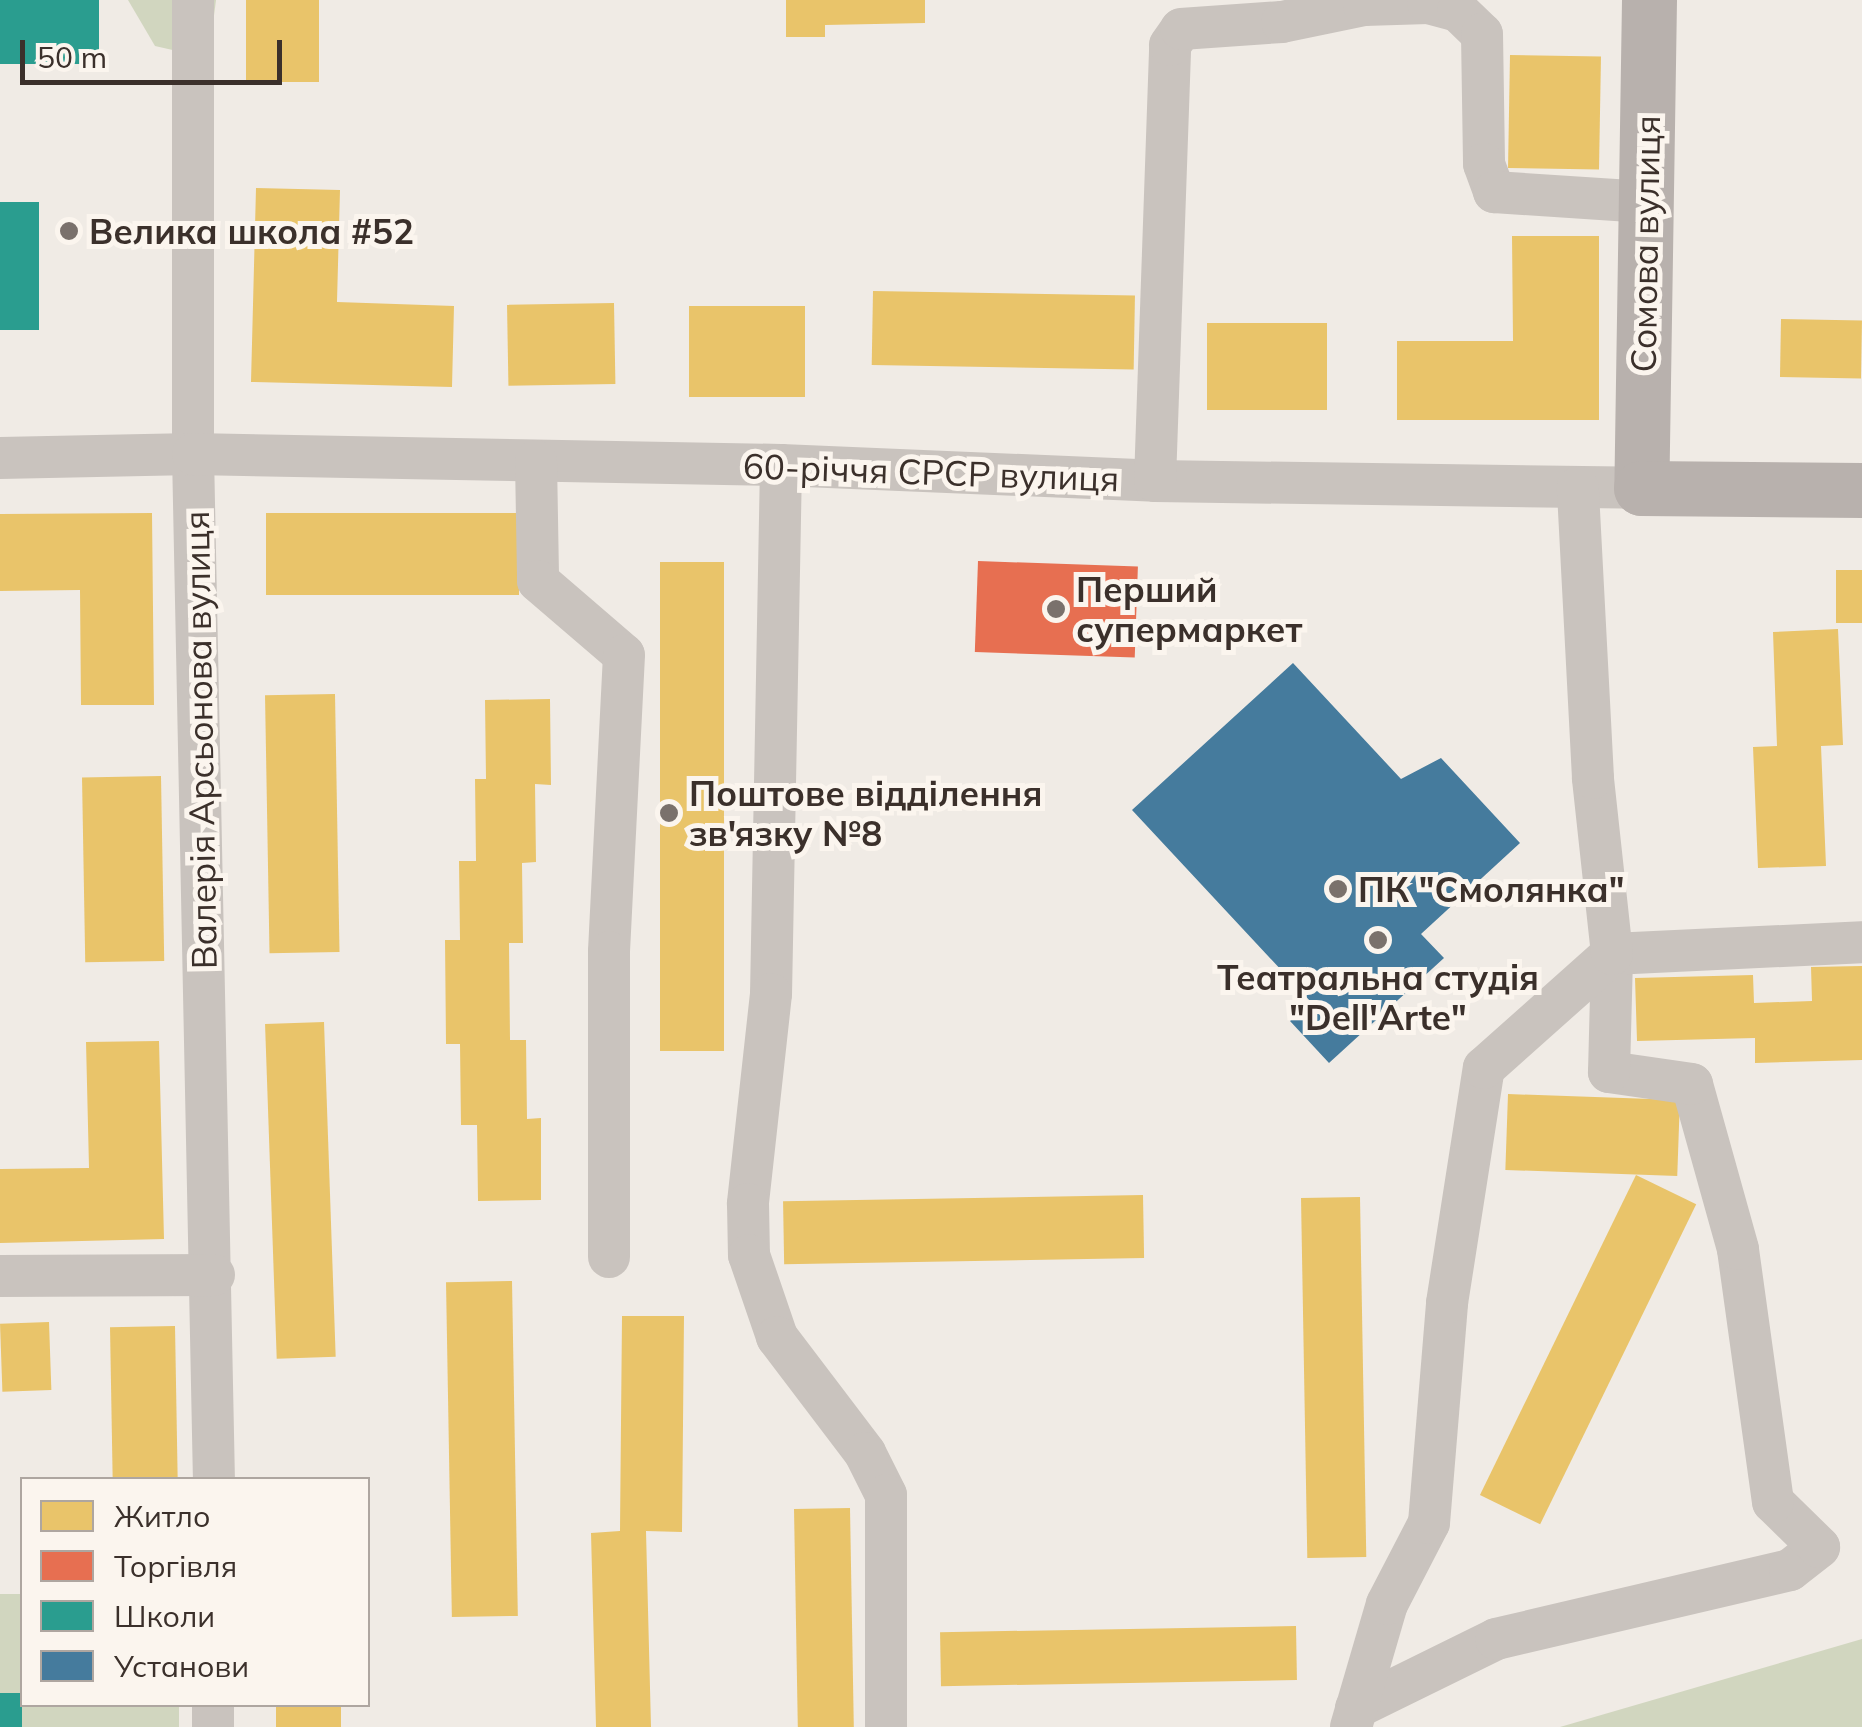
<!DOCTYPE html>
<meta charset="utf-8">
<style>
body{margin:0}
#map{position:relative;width:1862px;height:1727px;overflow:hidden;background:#f0ebe5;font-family:Mulish,sans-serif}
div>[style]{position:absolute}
.green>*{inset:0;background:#d1d6bf}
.homes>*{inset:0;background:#e9c46a;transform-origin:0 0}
.shops>*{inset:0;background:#e76f51;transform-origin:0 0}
.schools>*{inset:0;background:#2a9d8f;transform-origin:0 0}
.public>*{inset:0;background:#457b9d}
.minor>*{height:42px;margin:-21px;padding:0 21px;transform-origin:21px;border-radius:21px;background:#c9c3be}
.major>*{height:55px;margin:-27.5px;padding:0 27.5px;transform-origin:27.5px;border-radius:27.5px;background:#b8b1ad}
.dots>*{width:28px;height:28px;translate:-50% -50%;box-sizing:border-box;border:5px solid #fbf5ee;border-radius:50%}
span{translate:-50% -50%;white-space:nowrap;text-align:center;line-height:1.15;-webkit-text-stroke:10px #fbf5ee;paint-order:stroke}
.poi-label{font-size:35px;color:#3b302b;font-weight:700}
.left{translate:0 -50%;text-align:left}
.street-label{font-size:35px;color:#3b302b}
.legend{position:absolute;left:20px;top:1477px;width:350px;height:230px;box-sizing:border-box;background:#fbf5ee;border:2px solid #aea6a0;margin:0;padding:12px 18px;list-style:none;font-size:30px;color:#3b302b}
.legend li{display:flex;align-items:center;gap:20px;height:50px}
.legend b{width:50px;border:2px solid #aea6a0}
.scale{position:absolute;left:20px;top:40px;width:262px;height:45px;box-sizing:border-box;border:5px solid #3b302b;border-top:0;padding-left:12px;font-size:30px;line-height:35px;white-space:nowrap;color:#3b302b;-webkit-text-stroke:8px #fbf5ee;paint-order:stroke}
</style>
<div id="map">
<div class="green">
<i style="clip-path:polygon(128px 0,216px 0,212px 31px,177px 51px,155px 46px)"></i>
<i style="clip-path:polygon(0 1594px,22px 1594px,22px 1704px,179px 1705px,179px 1727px,0 1727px)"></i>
<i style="clip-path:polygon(1862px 1639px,1862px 1727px,1560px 1727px)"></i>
</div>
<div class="homes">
<i style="left:246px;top:0;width:73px;height:82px"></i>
<i style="clip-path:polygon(786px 0,925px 0,925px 23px,825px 25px,825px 37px,786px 37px)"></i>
<i style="left:1510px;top:55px;width:91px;height:113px;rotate:1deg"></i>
<i style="clip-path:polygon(256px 188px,340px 190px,337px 302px,454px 306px,452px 387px,251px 382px)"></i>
<i style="clip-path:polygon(1512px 236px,1599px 236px,1599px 420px,1397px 420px,1397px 341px,1513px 341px)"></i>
<i style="left:873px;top:291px;width:262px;height:74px;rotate:1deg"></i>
<i style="left:614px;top:303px;width:81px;height:107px;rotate:89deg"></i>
<i style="left:689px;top:306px;width:116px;height:91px"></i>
<i style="left:1781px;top:319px;width:81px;height:58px;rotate:1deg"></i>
<i style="left:1207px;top:323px;width:120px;height:87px"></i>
<i style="clip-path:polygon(152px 513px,154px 705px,81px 705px,80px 590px,0 591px,0 514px)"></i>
<i style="left:266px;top:513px;width:253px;height:82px"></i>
<i style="left:660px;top:562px;width:64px;height:489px"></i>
<i style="left:1836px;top:570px;width:26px;height:53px"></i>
<i style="clip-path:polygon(1838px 629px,1843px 745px,1821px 746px,1826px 866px,1758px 868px,1753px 747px,1777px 746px,1773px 632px)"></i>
<i style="left:335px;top:694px;width:258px;height:70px;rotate:89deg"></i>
<i style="clip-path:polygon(550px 699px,551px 785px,535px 784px,536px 862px,522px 863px,523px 943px,509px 943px,510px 1040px,526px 1040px,527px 1119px,541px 1118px,541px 1200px,478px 1201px,477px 1125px,461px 1125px,460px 1044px,446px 1044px,445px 940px,460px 940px,459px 861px,476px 861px,475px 779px,486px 779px,485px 700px)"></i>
<i style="left:161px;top:776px;width:185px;height:79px;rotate:89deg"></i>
<i style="clip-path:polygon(1862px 966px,1862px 1060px,1755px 1063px,1755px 1038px,1637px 1041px,1635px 978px,1753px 975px,1754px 1003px,1812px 1001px,1811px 967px)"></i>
<i style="left:324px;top:1022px;width:335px;height:59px;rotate:88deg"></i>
<i style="clip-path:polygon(159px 1041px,164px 1239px,0 1243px,0 1169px,89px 1168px,86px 1042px)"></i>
<i style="left:1508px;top:1094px;width:172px;height:76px;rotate:2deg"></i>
<i style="left:1636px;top:1175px;width:67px;height:356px;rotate:26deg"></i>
<i style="left:1143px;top:1195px;width:63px;height:360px;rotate:89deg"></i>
<i style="left:1360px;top:1197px;width:360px;height:59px;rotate:89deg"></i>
<i style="left:512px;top:1281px;width:335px;height:66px;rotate:89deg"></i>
<i style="clip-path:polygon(622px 1316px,684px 1316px,682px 1532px,646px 1531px,651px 1727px,596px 1727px,591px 1533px,620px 1531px)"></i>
<i style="left:49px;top:1322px;width:68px;height:49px;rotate:88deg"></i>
<i style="left:175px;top:1326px;width:154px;height:65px;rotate:89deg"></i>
<i style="left:850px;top:1508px;width:219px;height:56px;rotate:89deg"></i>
<i style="left:1296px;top:1626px;width:54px;height:356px;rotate:89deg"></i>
<i style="left:276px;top:1704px;width:65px;height:23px"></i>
</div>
<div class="shops">
<i style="left:978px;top:561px;width:160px;height:91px;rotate:2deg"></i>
</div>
<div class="schools">
<i style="left:0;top:0;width:99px;height:64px"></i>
<i style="left:0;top:202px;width:39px;height:128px"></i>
<i style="left:0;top:1693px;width:22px;height:34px"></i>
</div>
<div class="public">
<i style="clip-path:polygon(1293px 663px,1401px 779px,1441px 758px,1520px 843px,1421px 934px,1444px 958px,1329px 1063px,1290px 1021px,1311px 1002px,1132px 810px)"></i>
</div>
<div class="minor">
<i style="left:193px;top:0;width:454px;rotate:90deg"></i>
<i style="left:193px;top:454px;width:1026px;rotate:88.83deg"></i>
<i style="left:0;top:458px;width:193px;rotate:-1.2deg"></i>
<i style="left:193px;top:454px;width:588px;rotate:1.07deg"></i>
<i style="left:781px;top:465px;width:374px;rotate:2.4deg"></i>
<i style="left:1155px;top:481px;width:486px;rotate:0.8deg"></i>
<i style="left:536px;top:461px;width:120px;rotate:89deg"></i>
<i style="left:538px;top:581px;width:113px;rotate:40.7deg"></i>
<i style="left:624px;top:655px;width:297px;rotate:92.9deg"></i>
<i style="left:609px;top:952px;width:305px;rotate:90deg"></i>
<i style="left:781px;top:465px;width:529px;rotate:91.08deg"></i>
<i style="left:771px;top:994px;width:211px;rotate:96.3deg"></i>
<i style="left:748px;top:1204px;width:51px;rotate:88.9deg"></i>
<i style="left:749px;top:1255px;width:87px;rotate:71.1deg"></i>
<i style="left:777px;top:1337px;width:146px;rotate:52.8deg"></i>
<i style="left:865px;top:1453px;width:47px;rotate:63.4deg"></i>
<i style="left:886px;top:1495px;width:232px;rotate:90deg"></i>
<i style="left:1155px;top:481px;width:436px;rotate:-88deg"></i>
<i style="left:1170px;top:45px;width:19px;rotate:-55deg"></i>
<i style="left:1181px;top:29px;width:101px;rotate:-4deg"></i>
<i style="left:1282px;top:22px;width:84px;rotate:-11.7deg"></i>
<i style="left:1364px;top:5px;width:64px;rotate:-1.8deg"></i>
<i style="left:1428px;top:3px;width:31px;rotate:15deg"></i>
<i style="left:1458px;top:11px;width:33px;rotate:44deg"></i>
<i style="left:1482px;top:34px;width:130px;rotate:89.1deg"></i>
<i style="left:1484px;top:164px;width:30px;rotate:70deg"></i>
<i style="left:1494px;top:192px;width:152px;rotate:3.8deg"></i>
<i style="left:0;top:1276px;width:214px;rotate:-0.3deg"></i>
<i style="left:1356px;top:1708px;width:156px;rotate:-26.2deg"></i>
<i style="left:1496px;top:1639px;width:302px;rotate:-13.2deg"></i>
<i style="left:1790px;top:1570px;width:37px;rotate:-38deg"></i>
<i style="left:1819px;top:1547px;width:64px;rotate:-135.6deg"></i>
<i style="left:1773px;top:1502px;width:255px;rotate:-97.9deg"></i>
<i style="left:1738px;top:1249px;width:171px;rotate:-105.6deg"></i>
<i style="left:1692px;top:1084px;width:84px;rotate:-171.8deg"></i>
<i style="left:1609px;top:1072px;width:118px;rotate:-88.5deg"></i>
<i style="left:1612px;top:954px;width:250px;rotate:-2.7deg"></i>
<i style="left:213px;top:1727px;width:23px;rotate:-90deg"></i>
<i style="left:1351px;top:1727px;width:128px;rotate:-73.7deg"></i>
<i style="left:1387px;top:1604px;width:91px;rotate:-62.6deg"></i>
<i style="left:1429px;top:1523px;width:221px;rotate:-85.3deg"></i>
<i style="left:1447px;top:1303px;width:238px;rotate:-81.1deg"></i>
<i style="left:1484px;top:1068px;width:171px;rotate:-41.7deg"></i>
<i style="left:1612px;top:954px;width:177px;rotate:-96.2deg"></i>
<i style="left:1593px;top:778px;width:291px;rotate:-93deg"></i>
</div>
<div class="major">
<i style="left:1649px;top:0;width:488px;rotate:90.9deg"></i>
<i style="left:1641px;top:488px;width:221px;rotate:0.5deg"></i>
</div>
<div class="dots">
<i style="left:69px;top:231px;background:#7a716c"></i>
<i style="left:1056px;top:609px;background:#7a716c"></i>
<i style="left:669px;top:813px;background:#7a716c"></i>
<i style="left:1338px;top:889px;background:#7a716c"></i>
<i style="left:1378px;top:940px;background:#7a716c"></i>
</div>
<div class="poi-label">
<span class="left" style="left:89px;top:231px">Велика школа #52</span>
<span class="left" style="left:1076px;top:609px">Перший<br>супермаркет</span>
<span class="left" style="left:689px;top:813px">Поштове відділення<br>зв'язку №8</span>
<span class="left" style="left:1358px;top:889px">ПК "Смолянка"</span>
<span style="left:1378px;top:997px">Театральна студiя<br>"Dell'Arte"</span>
</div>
<div class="street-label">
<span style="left:1645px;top:244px;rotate:-89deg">Сомова вулиця</span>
<span style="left:931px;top:472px;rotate:2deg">60-річчя СРСР вулиця</span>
<span style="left:200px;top:740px;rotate:-91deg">Валерія Арсьонова вулиця</span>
</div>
<ul class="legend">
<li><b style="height:28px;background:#e9c46a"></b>Житло</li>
<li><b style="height:28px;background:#e76f51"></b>Торгівля</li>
<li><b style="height:28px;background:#2a9d8f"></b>Школи</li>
<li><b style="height:28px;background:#457b9d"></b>Установи</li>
</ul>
<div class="scale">50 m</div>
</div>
